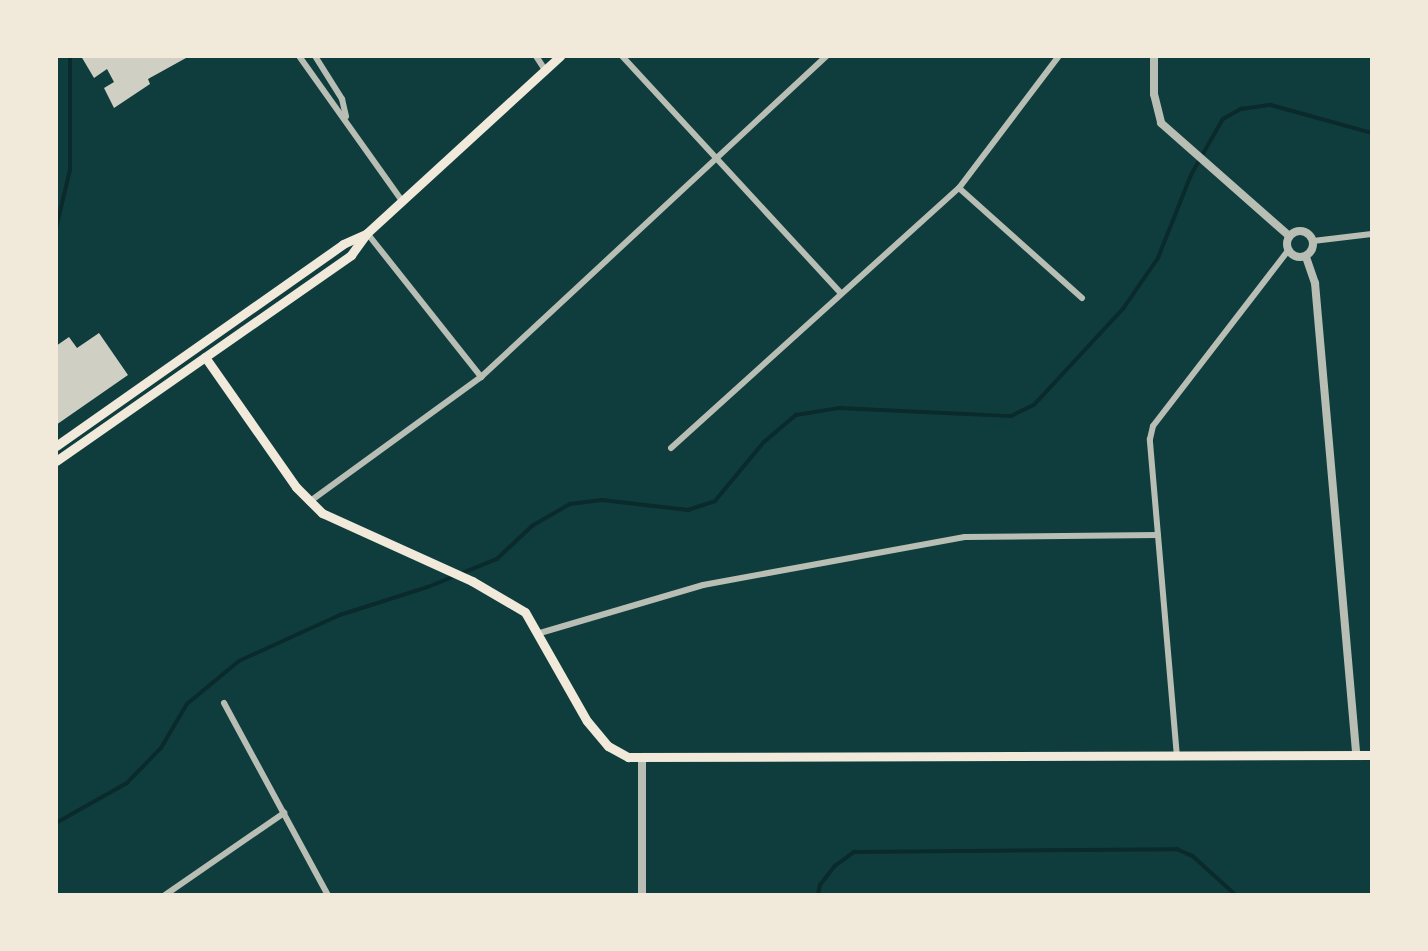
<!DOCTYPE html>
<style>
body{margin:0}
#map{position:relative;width:1428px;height:951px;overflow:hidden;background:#0f3d3e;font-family:"Public Sans",sans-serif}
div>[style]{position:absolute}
.stream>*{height:3.5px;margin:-1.75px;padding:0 1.75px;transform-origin:1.75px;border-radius:1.75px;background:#0a2a2b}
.building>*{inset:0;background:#cfcfc3}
.minor>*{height:6px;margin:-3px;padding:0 3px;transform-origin:3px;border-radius:3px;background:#b8beb3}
.tertiary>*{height:8px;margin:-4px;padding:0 4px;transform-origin:4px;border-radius:4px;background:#b8beb3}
.tertiary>.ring{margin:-4px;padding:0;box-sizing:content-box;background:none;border:8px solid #b8beb3;border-radius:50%}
.secondary>*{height:9px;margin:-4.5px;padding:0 4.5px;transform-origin:4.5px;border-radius:4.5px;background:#f1e9da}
span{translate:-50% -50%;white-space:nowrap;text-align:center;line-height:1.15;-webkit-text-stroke:5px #f1e9da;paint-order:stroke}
.frame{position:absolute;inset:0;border:58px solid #f1e9da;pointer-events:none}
</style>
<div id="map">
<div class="stream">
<i style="left:56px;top:229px;width:61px;rotate:-76.7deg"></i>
<i style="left:70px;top:170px;width:114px;rotate:-90deg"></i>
<i style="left:56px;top:823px;width:81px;rotate:-29.4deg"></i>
<i style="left:127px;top:783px;width:49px;rotate:-45.8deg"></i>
<i style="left:161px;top:748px;width:51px;rotate:-59.4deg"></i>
<i style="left:187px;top:704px;width:67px;rotate:-39.6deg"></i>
<i style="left:239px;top:661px;width:111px;rotate:-24.5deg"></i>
<i style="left:340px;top:615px;width:92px;rotate:-17.7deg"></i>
<i style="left:428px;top:587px;width:74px;rotate:-22.1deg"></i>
<i style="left:497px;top:559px;width:48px;rotate:-43.3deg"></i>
<i style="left:532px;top:526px;width:44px;rotate:-30.1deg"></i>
<i style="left:570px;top:504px;width:32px;rotate:-7deg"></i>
<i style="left:602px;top:500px;width:87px;rotate:6.6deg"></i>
<i style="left:688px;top:510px;width:28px;rotate:-18deg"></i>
<i style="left:715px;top:501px;width:77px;rotate:-50.3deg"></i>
<i style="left:764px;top:442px;width:42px;rotate:-40.2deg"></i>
<i style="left:796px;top:415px;width:44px;rotate:-9.2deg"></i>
<i style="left:839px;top:408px;width:172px;rotate:2.7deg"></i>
<i style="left:1011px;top:416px;width:25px;rotate:-26deg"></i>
<i style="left:1034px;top:405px;width:131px;rotate:-47.2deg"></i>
<i style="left:1123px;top:309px;width:62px;rotate:-55.5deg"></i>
<i style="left:1158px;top:258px;width:89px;rotate:-68.3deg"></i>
<i style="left:1191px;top:175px;width:64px;rotate:-60.3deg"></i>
<i style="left:1223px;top:119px;width:21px;rotate:-29deg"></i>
<i style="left:1241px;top:109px;width:30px;rotate:-8deg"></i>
<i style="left:1271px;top:105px;width:105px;rotate:15.5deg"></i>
<i style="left:818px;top:895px;width:10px;rotate:-79deg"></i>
<i style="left:820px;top:885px;width:24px;rotate:-52deg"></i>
<i style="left:835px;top:866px;width:24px;rotate:-36deg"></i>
<i style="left:854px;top:852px;width:323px;rotate:-0.5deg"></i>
<i style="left:1177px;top:849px;width:17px;rotate:24deg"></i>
<i style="left:1193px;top:856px;width:58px;rotate:42.2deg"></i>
</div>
<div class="building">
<i style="clip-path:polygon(81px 56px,184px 56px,186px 58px,148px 79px,150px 84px,114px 108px,104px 88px,114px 82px,107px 69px,94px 78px)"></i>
<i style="clip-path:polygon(99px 333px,128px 375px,56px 425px,56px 346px,69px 337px,77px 348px)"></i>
</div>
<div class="minor">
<i style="left:299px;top:56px;width:178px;rotate:54.6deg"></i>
<i style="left:315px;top:56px;width:51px;rotate:57.9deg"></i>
<i style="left:342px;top:99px;width:18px;rotate:77deg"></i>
<i style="left:536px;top:56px;width:17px;rotate:57deg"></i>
<i style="left:622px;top:56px;width:323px;rotate:47.3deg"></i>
<i style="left:959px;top:188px;width:165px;rotate:41.8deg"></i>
<i style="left:367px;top:233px;width:184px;rotate:51.6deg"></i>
<i style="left:1313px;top:241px;width:59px;rotate:-6.8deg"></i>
<i style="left:671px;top:448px;width:388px;rotate:-42.1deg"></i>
<i style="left:959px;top:188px;width:166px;rotate:-52.9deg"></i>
<i style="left:309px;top:502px;width:213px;rotate:-36deg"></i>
<i style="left:481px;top:377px;width:472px;rotate:-42.9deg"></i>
<i style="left:540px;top:633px;width:170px;rotate:-16.4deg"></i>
<i style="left:703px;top:585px;width:266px;rotate:-10.4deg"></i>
<i style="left:965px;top:537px;width:193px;rotate:-0.6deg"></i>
<i style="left:224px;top:703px;width:218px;rotate:61.6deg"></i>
<i style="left:1177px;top:757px;width:319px;rotate:-94.9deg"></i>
<i style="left:1150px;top:439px;width:13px;rotate:-77deg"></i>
<i style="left:1153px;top:426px;width:221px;rotate:-52.4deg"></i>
<i style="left:165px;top:895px;width:145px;rotate:-34.6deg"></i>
</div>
<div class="tertiary">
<i style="left:1154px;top:56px;width:38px;rotate:90deg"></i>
<i style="left:1154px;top:94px;width:30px;rotate:76deg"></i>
<i style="left:1161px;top:123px;width:171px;rotate:41.4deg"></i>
<i class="ring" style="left:1287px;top:231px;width:18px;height:18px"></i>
<i style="left:1306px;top:257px;width:28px;rotate:71deg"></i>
<i style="left:1315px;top:283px;width:474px;rotate:85deg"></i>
<i style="left:642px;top:760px;width:135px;rotate:90deg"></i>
</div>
<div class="secondary">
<i style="left:205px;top:357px;width:159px;rotate:55deg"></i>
<i style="left:296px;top:487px;width:37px;rotate:45deg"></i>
<i style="left:322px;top:513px;width:165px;rotate:24.4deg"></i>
<i style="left:472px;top:581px;width:61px;rotate:30.3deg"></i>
<i style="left:525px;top:612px;width:125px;rotate:60.4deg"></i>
<i style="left:587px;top:721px;width:33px;rotate:50deg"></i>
<i style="left:608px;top:746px;width:23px;rotate:29deg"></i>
<i style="left:628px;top:757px;width:744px;rotate:-0.15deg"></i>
<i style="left:56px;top:446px;width:351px;rotate:-35.1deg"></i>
<i style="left:343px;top:244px;width:24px;rotate:-24deg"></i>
<i style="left:56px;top:461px;width:360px;rotate:-34.9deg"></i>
<i style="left:351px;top:255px;width:27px;rotate:-54deg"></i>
<i style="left:367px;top:233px;width:262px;rotate:-42.5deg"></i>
</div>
<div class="frame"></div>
</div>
